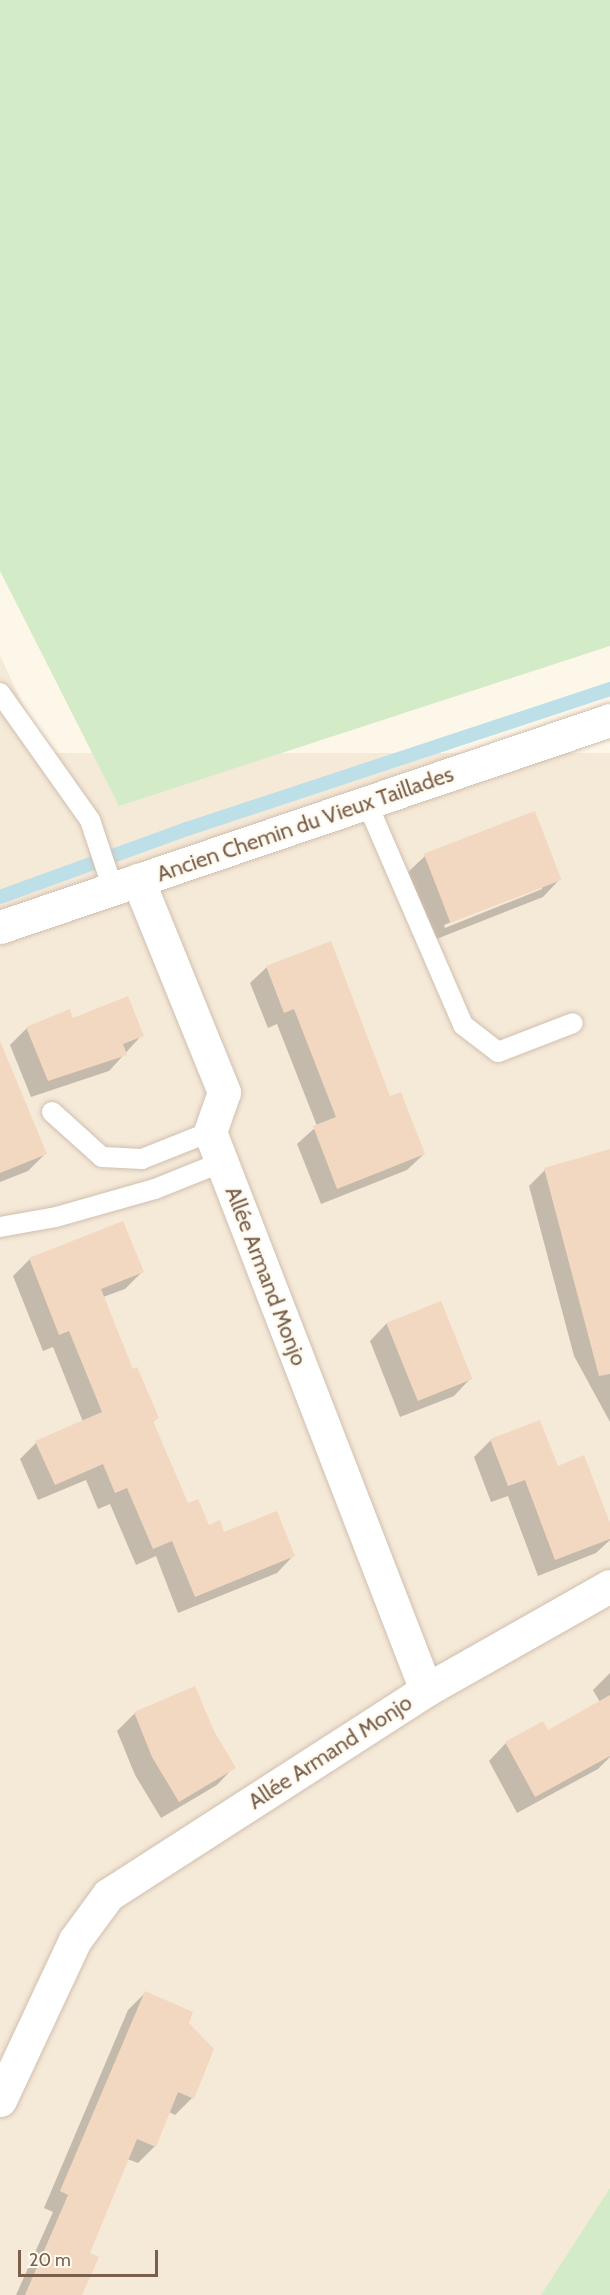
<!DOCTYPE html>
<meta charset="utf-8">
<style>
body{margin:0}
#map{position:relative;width:610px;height:2295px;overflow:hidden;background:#fdf7ea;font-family:Cabin,sans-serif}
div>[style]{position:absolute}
.residential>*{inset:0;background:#f5e9d8;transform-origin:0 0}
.green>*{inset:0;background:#d3ecc7}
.shadow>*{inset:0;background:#0003}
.stream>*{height:14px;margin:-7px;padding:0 7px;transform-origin:7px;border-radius:7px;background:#bddfe8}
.building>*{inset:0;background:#f3d8c1;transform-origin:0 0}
.roads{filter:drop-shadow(0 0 2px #d0bfae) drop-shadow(0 0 2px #d0bfae)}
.service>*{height:20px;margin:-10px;padding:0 10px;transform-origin:10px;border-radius:10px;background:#fff}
.minor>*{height:33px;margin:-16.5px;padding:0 16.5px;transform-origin:16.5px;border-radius:16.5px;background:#fff}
span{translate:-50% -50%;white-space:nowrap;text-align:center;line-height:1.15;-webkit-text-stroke:4.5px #fffaf0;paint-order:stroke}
.street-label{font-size:22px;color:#795f4c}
.scale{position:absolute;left:18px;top:2250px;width:140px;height:27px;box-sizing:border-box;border:3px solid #795f4c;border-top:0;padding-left:8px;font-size:18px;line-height:21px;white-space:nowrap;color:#795f4c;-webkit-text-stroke:4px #fffaf0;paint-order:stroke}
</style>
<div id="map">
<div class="residential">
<i style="clip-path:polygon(0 655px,75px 818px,0 845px)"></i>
<i style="left:610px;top:753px;width:1542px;height:644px;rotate:90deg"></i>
</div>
<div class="green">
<i style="clip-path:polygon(0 0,610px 0,610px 646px,119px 806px,0 571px)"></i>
<i style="clip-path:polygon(610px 2188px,610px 2295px,541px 2295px)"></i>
</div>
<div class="shadow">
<i style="clip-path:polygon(evenodd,425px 856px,560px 879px,543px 897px,434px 940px,407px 873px,425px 856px,542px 886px,542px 889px,445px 928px,444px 925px,542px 886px)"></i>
<i style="clip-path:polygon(267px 967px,390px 1097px,424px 1154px,407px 1170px,321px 1204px,297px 1144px,317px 1126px,277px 1024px,268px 1028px,250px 983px)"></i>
<i style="clip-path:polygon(72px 1020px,142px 1035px,109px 1071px,31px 1097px,10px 1045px,27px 1028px)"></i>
<i style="clip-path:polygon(0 1106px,45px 1154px,28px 1171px,0 1182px)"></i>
<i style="clip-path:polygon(610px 1150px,610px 1422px,574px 1356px,529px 1186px,545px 1170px)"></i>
<i style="clip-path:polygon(30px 1259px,142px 1272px,125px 1289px,103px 1297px,132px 1371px,157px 1418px,152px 1423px,187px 1505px,208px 1527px,293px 1556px,277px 1573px,178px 1613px,156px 1556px,136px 1565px,110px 1504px,98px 1509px,86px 1480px,38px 1500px,20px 1459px,36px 1443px,83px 1422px,53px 1347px,43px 1351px,13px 1276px)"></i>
<i style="clip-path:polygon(387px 1323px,471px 1378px,454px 1396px,400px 1417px,370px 1341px)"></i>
<i style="clip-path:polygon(491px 1440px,557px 1467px,610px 1527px,610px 1540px,596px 1553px,538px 1576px,508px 1496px,491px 1502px,474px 1457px)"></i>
<i style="clip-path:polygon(610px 1673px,610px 1757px,598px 1769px,517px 1813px,489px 1761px,506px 1743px,547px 1732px,600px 1702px,593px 1690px)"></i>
<i style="clip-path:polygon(194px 1688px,213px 1732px,234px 1767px,217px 1785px,161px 1818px,135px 1775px,117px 1731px,134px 1714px)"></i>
<i style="clip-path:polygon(145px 1993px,187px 2023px,192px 2098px,175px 2115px,169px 2112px,155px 2146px,138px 2163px,127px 2159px,88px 2253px,81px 2295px,16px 2295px,53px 2212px,44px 2208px,128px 2010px)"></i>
</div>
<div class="stream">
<i style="left:0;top:897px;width:199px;rotate:-20deg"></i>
<i style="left:187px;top:829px;width:446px;rotate:-18.3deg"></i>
</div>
<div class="building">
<i style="left:535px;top:811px;width:74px;height:119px;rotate:69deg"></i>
<i style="clip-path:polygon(331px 941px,390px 1096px,401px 1092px,425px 1154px,337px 1189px,313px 1126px,336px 1117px,294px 1009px,284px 1013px,266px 966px)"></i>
<i style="clip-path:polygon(128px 996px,144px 1036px,123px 1044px,127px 1055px,48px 1081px,26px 1027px,70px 1009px,73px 1018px)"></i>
<i style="clip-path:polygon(0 1041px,47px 1154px,0 1173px)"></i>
<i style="clip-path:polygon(610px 1149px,610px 1374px,599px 1376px,544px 1168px)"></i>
<i style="clip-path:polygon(123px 1221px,144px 1272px,101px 1289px,133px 1369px,137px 1367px,159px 1418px,153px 1421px,188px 1503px,198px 1499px,209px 1525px,220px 1520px,224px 1532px,277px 1511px,295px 1556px,195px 1597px,172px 1541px,153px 1549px,127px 1488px,115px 1493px,103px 1464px,55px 1485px,35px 1441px,102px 1412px,69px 1331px,59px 1335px,29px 1258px)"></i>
<i style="left:441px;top:1301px;width:84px;height:59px;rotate:68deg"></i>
<i style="clip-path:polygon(540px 1420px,558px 1466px,584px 1455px,610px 1523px,610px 1539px,555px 1560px,525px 1480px,508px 1486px,490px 1439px)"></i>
<i style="clip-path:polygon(195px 1686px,214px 1731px,236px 1768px,179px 1802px,152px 1757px,134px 1712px)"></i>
<i style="clip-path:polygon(610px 1695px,610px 1756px,535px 1797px,505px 1742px,543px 1721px,548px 1730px)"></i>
<i style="clip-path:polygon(145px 1991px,193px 2012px,189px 2023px,214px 2049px,194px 2099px,178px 2092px,156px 2147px,137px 2139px,90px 2253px,99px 2257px,82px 2295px,25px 2295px,68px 2195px,60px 2191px)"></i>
</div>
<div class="roads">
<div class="service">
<i style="left:0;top:693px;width:156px;rotate:54.7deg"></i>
<i style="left:90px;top:820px;width:73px;rotate:71.6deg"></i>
<i style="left:367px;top:803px;width:242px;rotate:66.6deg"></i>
<i style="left:463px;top:1025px;width:44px;rotate:37.6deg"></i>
<i style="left:498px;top:1052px;width:80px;rotate:-21.1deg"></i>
<i style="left:52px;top:1112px;width:67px;rotate:42deg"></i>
<i style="left:102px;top:1157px;width:40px;rotate:2.9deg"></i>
<i style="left:142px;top:1159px;width:73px;rotate:-21.7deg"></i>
<i style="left:0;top:1227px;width:57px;rotate:-10.1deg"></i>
<i style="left:56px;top:1217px;width:103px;rotate:-15.8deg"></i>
<i style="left:155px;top:1189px;width:72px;rotate:-21.9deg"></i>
</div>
<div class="minor">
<i style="left:0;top:927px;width:644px;rotate:-18.74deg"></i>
<i style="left:426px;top:1690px;width:211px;rotate:-29.5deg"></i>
<i style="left:0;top:2100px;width:177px;rotate:-64.9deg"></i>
<i style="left:75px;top:1940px;width:56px;rotate:-53.7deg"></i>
<i style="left:108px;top:1895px;width:378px;rotate:-32.8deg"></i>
<i style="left:426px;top:1690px;width:598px;rotate:-111.16deg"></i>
<i style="left:210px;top:1132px;width:42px;rotate:-70.7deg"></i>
<i style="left:224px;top:1092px;width:229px;rotate:-112.1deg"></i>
</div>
</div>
<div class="street-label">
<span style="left:305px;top:824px;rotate:-19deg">Ancien Chemin du Vieux Taillades</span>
<span style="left:266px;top:1276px;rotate:69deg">Allée Armand Monjo</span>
<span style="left:330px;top:1752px;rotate:-33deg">Allée Armand Monjo</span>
</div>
<div class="scale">20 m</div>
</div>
